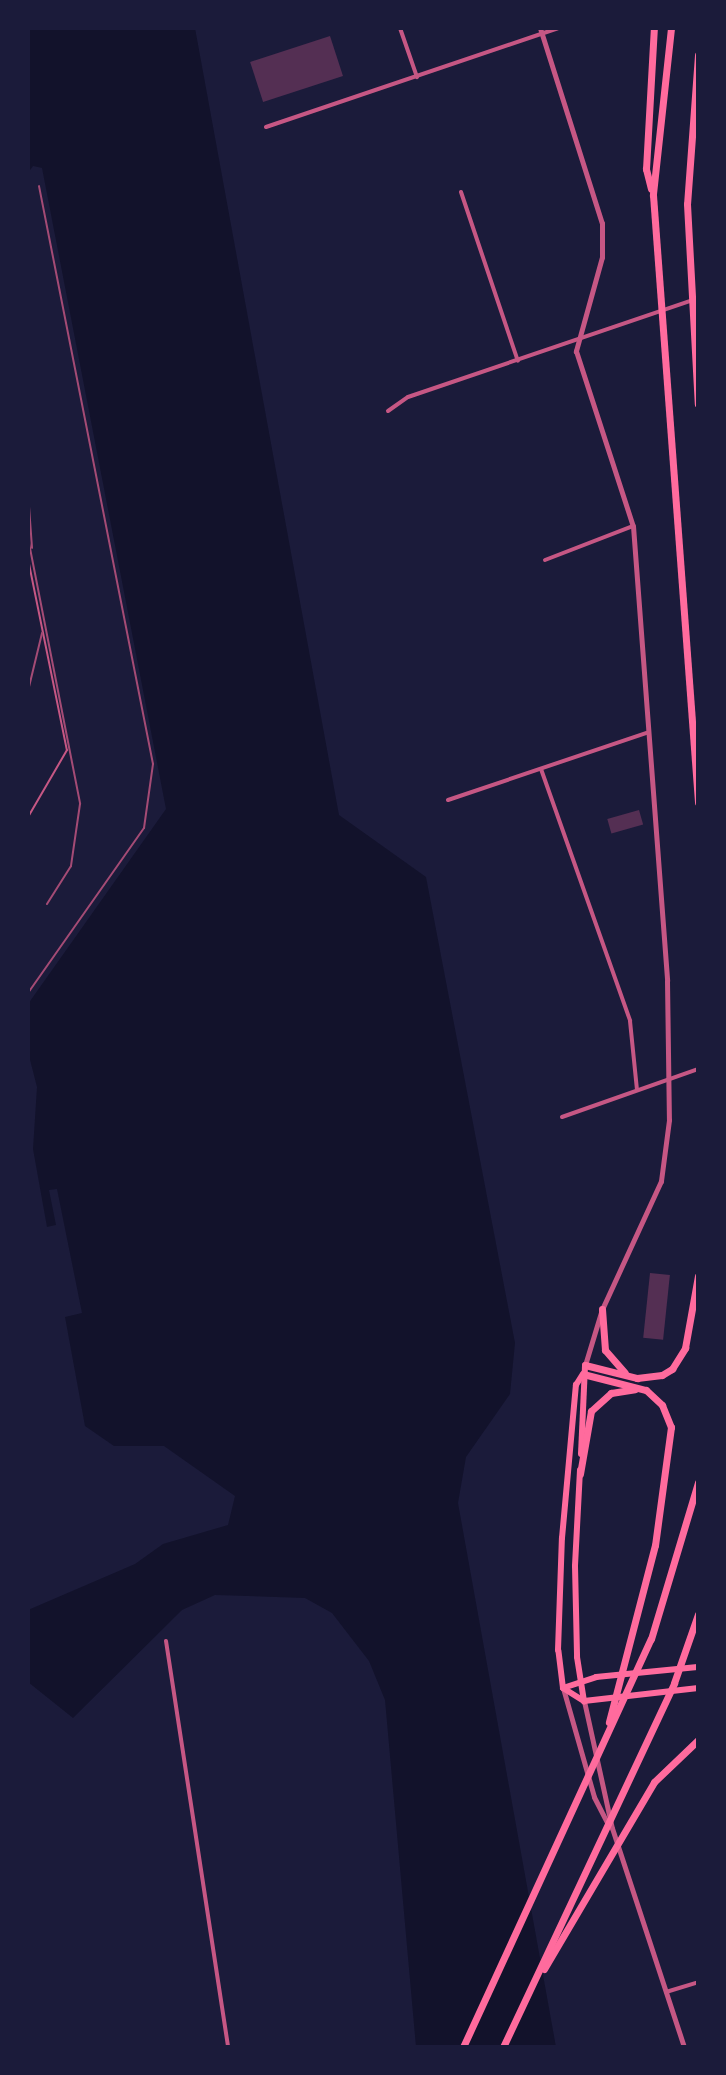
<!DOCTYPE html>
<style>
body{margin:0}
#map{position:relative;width:726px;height:2075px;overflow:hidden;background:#1b1b3a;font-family:Quicksand,sans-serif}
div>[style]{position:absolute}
.water>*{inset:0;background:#12122b}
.building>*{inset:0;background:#542f53;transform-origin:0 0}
.service>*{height:2px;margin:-1px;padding:0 1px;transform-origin:1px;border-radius:1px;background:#c65784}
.minor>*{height:4px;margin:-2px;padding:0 2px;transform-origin:2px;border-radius:2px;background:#c65784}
.tertiary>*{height:5px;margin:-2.5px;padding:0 2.5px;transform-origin:2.5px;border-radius:2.5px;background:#c65784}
.secondary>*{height:6px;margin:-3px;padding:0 3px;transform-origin:3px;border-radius:3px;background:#ff6b9d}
.motorway>*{height:7px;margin:-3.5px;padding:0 3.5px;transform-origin:3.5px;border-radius:3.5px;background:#ff6b9d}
.rail>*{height:2px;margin:-1px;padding:0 1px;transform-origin:1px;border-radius:1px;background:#a44b75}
span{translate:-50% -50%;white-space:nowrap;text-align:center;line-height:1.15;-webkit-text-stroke:6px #1b1b3a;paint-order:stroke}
.frame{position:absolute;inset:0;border:30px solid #1b1b3a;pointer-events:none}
</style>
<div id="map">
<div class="water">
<i style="clip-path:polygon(28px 28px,195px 28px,339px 815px,426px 877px,515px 1343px,510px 1394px,466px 1457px,458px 1503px,556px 2047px,416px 2047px,385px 1700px,369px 1661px,332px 1613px,305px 1598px,215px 1595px,182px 1610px,73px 1718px,28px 1682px,28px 1610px,135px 1564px,163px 1544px,228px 1525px,235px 1496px,164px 1446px,114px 1446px,85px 1426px,65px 1317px,82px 1313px,57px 1189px,49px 1190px,56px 1225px,47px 1227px,33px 1149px,37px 1087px,28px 1052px,28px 1004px,166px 809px,42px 168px,33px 166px,28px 173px)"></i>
</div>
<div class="building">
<i style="left:330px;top:36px;width:42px;height:84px;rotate:72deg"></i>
<i style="left:639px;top:810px;width:15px;height:33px;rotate:74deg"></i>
<i style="left:650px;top:1273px;width:20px;height:65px;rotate:6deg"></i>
</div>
<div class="service">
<i style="left:28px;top:559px;width:195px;rotate:78.5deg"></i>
<i style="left:67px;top:750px;width:78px;rotate:120.2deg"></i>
</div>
<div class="minor">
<i style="left:400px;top:28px;width:52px;rotate:70.9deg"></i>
<i style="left:266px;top:127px;width:308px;rotate:-18.7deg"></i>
<i style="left:461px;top:192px;width:178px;rotate:71.4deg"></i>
<i style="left:388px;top:411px;width:24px;rotate:-35deg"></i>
<i style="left:408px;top:397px;width:306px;rotate:-18.8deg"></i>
<i style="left:545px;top:560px;width:94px;rotate:-21.1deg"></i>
<i style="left:541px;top:769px;width:267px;rotate:70.5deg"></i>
<i style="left:630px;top:1021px;width:69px;rotate:84.2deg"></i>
<i style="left:448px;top:800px;width:212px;rotate:-18.7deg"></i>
<i style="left:562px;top:1117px;width:144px;rotate:-19.4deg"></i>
<i style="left:166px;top:1641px;width:411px;rotate:81.3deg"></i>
<i style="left:666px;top:1992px;width:34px;rotate:-17deg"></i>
</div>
<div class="tertiary">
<i style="left:540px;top:28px;width:205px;rotate:72.4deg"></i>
<i style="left:602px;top:223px;width:34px;rotate:90deg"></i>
<i style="left:602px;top:257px;width:98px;rotate:105.5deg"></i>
<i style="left:576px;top:351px;width:184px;rotate:72deg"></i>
<i style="left:633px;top:526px;width:456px;rotate:85.7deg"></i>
<i style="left:667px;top:981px;width:139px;rotate:89.2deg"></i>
<i style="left:669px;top:1120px;width:62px;rotate:97.5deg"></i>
<i style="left:661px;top:1181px;width:141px;rotate:114.7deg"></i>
<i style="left:602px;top:1309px;width:59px;rotate:106.9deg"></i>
<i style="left:563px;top:1688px;width:113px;rotate:74.1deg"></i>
<i style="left:594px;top:1797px;width:30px;rotate:63deg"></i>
<i style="left:584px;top:1701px;width:130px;rotate:77.6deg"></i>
<i style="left:612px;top:1828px;width:231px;rotate:71.8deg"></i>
</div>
<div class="secondary">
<i style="left:581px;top:1454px;width:89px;rotate:-87.4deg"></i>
<i style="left:580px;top:1470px;width:96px;rotate:93deg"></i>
<i style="left:575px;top:1566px;width:91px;rotate:88.7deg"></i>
<i style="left:577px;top:1657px;width:45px;rotate:81deg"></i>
<i style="left:563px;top:1688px;width:38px;rotate:-97deg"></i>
<i style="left:558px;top:1650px;width:112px;rotate:-88deg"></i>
<i style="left:562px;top:1538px;width:154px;rotate:-84.8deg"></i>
<i style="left:576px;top:1385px;width:13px;rotate:-58deg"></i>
<i style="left:563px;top:1688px;width:25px;rotate:32deg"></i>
<i style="left:584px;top:1701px;width:115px;rotate:-6.5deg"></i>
<i style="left:563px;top:1688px;width:35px;rotate:-18deg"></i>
<i style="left:596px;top:1677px;width:102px;rotate:-5.6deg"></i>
</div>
<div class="motorway">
<i style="left:671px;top:28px;width:168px;rotate:96.2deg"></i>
<i style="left:653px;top:195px;width:609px;rotate:85.76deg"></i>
<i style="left:698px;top:55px;width:149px;rotate:94.2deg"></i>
<i style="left:687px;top:204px;width:200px;rotate:86.9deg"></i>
<i style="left:651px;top:189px;width:21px;rotate:-104deg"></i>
<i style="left:646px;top:169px;width:141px;rotate:-86.8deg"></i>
<i style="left:602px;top:1309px;width:41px;rotate:85.8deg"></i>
<i style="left:605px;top:1350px;width:30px;rotate:49deg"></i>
<i style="left:585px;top:1365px;width:54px;rotate:14deg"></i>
<i style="left:637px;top:1378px;width:25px;rotate:-7deg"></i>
<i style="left:662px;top:1375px;width:12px;rotate:-31deg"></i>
<i style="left:672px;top:1369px;width:25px;rotate:-58deg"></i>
<i style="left:685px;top:1348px;width:73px;rotate:-79.8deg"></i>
<i style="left:583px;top:1374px;width:65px;rotate:14.3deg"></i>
<i style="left:646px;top:1390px;width:22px;rotate:43deg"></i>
<i style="left:662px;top:1405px;width:24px;rotate:68deg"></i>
<i style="left:671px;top:1427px;width:119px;rotate:97.7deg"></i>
<i style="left:655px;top:1545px;width:183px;rotate:104.6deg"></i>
<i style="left:580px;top:1474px;width:64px;rotate:-80.1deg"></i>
<i style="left:591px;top:1411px;width:27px;rotate:-42deg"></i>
<i style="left:611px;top:1393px;width:24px;rotate:-9deg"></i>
<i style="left:544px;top:1969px;width:217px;rotate:-59.5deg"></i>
<i style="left:654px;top:1782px;width:61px;rotate:-43.7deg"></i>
<i style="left:463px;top:2047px;width:449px;rotate:-65.3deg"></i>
<i style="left:651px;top:1639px;width:164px;rotate:-73.3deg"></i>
<i style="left:503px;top:2047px;width:402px;rotate:-64.8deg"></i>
<i style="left:674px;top:1683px;width:73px;rotate:-70.8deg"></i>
</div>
<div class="rail">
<i style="left:28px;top:493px;width:55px;rotate:85.8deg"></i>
<i style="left:28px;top:538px;width:271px;rotate:78.9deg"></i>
<i style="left:80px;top:804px;width:63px;rotate:98.3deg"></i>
<i style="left:71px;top:866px;width:45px;rotate:122.3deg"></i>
<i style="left:28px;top:691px;width:60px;rotate:-76.4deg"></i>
<i style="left:28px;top:993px;width:202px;rotate:-54.9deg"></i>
<i style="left:144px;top:828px;width:65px;rotate:-82deg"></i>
<i style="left:153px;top:764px;width:589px;rotate:-101.16deg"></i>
</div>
<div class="frame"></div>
</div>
